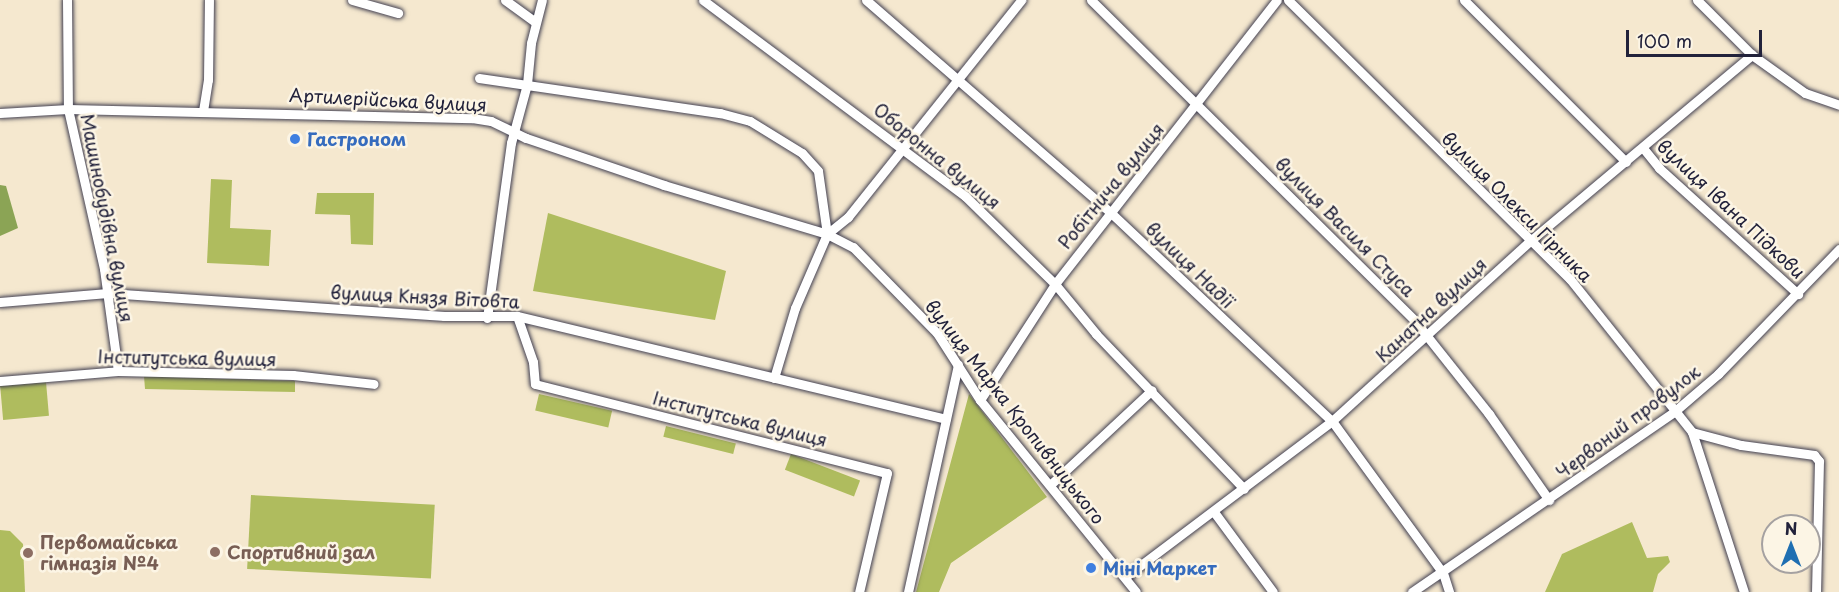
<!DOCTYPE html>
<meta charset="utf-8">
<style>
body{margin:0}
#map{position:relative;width:1839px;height:592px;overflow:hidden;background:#f5e8cf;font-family:"Playpen Sans",sans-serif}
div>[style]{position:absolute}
.green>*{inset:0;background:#afbc5e;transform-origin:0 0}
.forest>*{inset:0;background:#8ba455}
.roads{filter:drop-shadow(0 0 2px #424051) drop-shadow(0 0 2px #424051)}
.minor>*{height:9px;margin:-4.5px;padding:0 4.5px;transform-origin:4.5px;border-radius:4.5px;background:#fff}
.dots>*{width:16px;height:16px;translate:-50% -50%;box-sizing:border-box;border:3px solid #fcf5e5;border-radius:50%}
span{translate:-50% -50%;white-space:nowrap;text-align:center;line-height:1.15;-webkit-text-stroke:5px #fcf5e5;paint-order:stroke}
.street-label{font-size:18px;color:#22223b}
.shop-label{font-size:18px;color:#366cbe;font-weight:700}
.left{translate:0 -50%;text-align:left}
.education-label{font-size:18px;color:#785e54;font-weight:700}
.north{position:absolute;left:1761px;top:514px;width:60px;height:60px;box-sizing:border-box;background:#fcf5e5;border:2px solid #a5a1a1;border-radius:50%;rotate:0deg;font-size:16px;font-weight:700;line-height:24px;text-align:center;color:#22223b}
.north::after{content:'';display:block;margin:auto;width:21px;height:27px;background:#1f6fb2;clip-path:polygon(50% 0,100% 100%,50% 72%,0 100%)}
.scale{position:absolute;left:1626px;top:30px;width:136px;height:27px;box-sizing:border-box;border:3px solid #22223b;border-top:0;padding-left:8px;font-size:18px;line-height:21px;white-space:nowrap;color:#22223b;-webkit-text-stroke:4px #fcf5e5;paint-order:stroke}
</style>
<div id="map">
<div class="green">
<i style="clip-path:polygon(211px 179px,232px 180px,230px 228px,271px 230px,269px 266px,207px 263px)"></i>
<i style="clip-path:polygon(317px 193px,374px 193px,373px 245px,351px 244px,350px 215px,315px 214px)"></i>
<i style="clip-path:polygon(548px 213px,726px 271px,715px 320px,533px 291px)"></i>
<i style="clip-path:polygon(144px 376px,295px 381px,295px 392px,145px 389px)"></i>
<i style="left:46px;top:382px;width:34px;height:46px;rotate:85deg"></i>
<i style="left:539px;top:394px;width:75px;height:17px;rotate:13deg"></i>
<i style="clip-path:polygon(969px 394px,1047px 497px,951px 563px,939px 592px,916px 592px)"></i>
<i style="left:666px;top:426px;width:72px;height:11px;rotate:14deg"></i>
<i style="left:791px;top:454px;width:74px;height:17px;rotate:21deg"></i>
<i style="left:251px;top:495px;width:184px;height:74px;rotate:3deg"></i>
<i style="clip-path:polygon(1632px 522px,1647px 558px,1668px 556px,1670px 562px,1658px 574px,1653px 592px,1545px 592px,1562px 554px)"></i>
<i style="clip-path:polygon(0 530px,10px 531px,23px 544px,25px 592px,0 592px)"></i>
</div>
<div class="forest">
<i style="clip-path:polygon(0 185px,6px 186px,18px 228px,0 236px)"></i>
</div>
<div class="roads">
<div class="minor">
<i style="left:67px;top:0;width:109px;rotate:89.5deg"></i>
<i style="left:68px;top:109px;width:164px;rotate:77.3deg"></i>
<i style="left:104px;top:269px;width:103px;rotate:82.2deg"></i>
<i style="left:352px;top:0;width:48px;rotate:15.8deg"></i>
<i style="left:505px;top:0;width:37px;rotate:36deg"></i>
<i style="left:703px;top:0;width:327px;rotate:36.8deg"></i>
<i style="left:965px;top:196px;width:126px;rotate:44.4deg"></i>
<i style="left:1055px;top:284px;width:65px;rotate:50.6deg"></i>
<i style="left:1096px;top:334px;width:214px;rotate:46.3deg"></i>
<i style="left:866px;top:0;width:323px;rotate:41deg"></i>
<i style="left:1110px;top:212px;width:305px;rotate:43.3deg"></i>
<i style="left:1332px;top:421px;width:188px;rotate:53.9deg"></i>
<i style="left:1443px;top:573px;width:20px;rotate:72deg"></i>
<i style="left:1091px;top:0;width:456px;rotate:44.7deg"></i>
<i style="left:1415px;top:321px;width:119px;rotate:51.5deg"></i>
<i style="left:1489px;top:414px;width:105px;rotate:55.1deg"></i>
<i style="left:1288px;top:0;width:397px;rotate:44.7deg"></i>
<i style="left:1570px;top:279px;width:196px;rotate:51.4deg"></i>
<i style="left:1692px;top:432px;width:168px;rotate:72deg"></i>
<i style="left:1464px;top:0;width:229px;rotate:45deg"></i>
<i style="left:1697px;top:0;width:78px;rotate:45deg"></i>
<i style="left:1752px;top:55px;width:65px;rotate:35.6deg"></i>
<i style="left:1805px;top:93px;width:36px;rotate:19deg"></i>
<i style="left:479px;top:78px;width:244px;rotate:8.3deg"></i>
<i style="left:720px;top:113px;width:31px;rotate:15deg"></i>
<i style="left:750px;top:121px;width:61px;rotate:31.6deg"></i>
<i style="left:802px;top:153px;width:24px;rotate:48deg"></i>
<i style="left:818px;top:171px;width:64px;rotate:81.9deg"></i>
<i style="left:827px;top:234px;width:29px;rotate:27deg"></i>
<i style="left:853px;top:247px;width:120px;rotate:45.7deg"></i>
<i style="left:937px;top:333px;width:80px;rotate:57.3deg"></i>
<i style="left:980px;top:400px;width:247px;rotate:50.9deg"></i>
<i style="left:203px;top:111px;width:31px;rotate:-81deg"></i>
<i style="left:208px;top:80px;width:80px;rotate:-89.3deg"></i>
<i style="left:0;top:113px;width:68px;rotate:-3.4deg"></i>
<i style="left:68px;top:109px;width:404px;rotate:1.3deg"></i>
<i style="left:472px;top:118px;width:19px;rotate:9deg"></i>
<i style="left:491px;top:121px;width:39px;rotate:26deg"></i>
<i style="left:526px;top:138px;width:146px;rotate:18.8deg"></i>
<i style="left:664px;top:185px;width:170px;rotate:16.7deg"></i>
<i style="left:1643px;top:148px;width:26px;rotate:51deg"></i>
<i style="left:1659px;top:168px;width:188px;rotate:42.2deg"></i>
<i style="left:0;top:302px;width:108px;rotate:-4.8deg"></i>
<i style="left:108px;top:293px;width:337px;rotate:3.9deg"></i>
<i style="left:444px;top:316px;width:73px"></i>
<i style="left:517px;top:316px;width:441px;rotate:13.5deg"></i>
<i style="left:517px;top:316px;width:49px;rotate:70.8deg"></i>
<i style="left:533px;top:362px;width:22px;rotate:85deg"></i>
<i style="left:535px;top:384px;width:363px;rotate:14.2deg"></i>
<i style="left:887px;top:473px;width:122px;rotate:103.2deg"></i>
<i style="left:487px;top:318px;width:177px;rotate:-82.2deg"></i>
<i style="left:511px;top:143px;width:61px;rotate:-74.8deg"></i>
<i style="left:527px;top:84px;width:41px;rotate:-84.4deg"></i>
<i style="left:531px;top:43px;width:44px;rotate:-75.7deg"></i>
<i style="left:774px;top:378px;width:73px;rotate:-73.3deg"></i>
<i style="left:795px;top:308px;width:81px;rotate:-66.6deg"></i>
<i style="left:827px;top:234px;width:27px;rotate:-39deg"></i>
<i style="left:848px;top:217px;width:278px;rotate:-51.4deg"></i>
<i style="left:0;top:381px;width:118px;rotate:-4.8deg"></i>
<i style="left:118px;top:371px;width:175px;rotate:1.3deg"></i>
<i style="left:293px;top:375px;width:81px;rotate:6.3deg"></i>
<i style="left:980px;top:400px;width:138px;rotate:-57.1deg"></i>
<i style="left:1055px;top:284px;width:360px;rotate:-52deg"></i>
<i style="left:1692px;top:432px;width:51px;rotate:14.9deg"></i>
<i style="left:1741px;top:445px;width:74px;rotate:7.8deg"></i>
<i style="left:1814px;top:455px;width:8px;rotate:50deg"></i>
<i style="left:1819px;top:461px;width:131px;rotate:91.3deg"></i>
<i style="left:1050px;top:485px;width:139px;rotate:-43deg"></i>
<i style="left:1214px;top:512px;width:99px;rotate:53.6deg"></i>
<i style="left:1125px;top:577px;width:259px;rotate:-37deg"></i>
<i style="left:1332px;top:421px;width:268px;rotate:-42.3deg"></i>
<i style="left:1530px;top:241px;width:290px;rotate:-40deg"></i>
<i style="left:908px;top:592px;width:233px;rotate:-77.6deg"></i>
<i style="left:1412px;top:592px;width:319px;rotate:-34.5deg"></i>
<i style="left:1675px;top:411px;width:57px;rotate:-40.7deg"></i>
<i style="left:1718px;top:374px;width:174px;rotate:-45.9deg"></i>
</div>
</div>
<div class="dots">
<i style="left:295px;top:139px;background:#3f7fe0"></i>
<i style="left:215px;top:552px;background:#8d6e63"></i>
<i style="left:28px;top:553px;background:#8d6e63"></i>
<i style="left:1091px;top:568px;background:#3f7fe0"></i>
</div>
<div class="street-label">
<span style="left:388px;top:100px;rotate:3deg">Артилерійська вулиця</span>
<span style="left:937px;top:156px;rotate:39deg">Оборонна вулиця</span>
<span style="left:1111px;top:186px;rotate:-51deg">Робітнича вулиця</span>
<span style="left:1517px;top:207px;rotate:45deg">вулиця Олекси Гірника</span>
<span style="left:1731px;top:209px;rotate:43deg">вулиця Івана Підкови</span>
<span style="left:107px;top:218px;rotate:79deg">Машинобудівна вулиця</span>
<span style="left:1345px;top:227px;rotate:45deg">вулиця Василя Стуса</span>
<span style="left:1190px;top:265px;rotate:44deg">вулиця Надії</span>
<span style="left:425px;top:297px;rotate:3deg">вулиця Князя Вітовта</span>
<span style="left:1431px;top:310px;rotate:-43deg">Канатна вулиця</span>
<span style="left:187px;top:358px;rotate:1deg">Інститутська вулиця</span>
<span style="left:1015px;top:412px;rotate:52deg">вулиця Марка Кропивницького</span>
<span style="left:740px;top:419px;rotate:14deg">Інститутська вулиця</span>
<span style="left:1628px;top:422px;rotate:-37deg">Червоний провулок</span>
</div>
<div class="shop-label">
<span class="left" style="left:307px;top:139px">Гастроном</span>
<span class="left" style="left:1103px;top:568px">Міні Маркет</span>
</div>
<div class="education-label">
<span class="left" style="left:40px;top:553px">Первомайська<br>гімназія №4</span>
<span class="left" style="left:227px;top:552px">Спортивний зал</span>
</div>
<div class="north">N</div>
<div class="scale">100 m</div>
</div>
